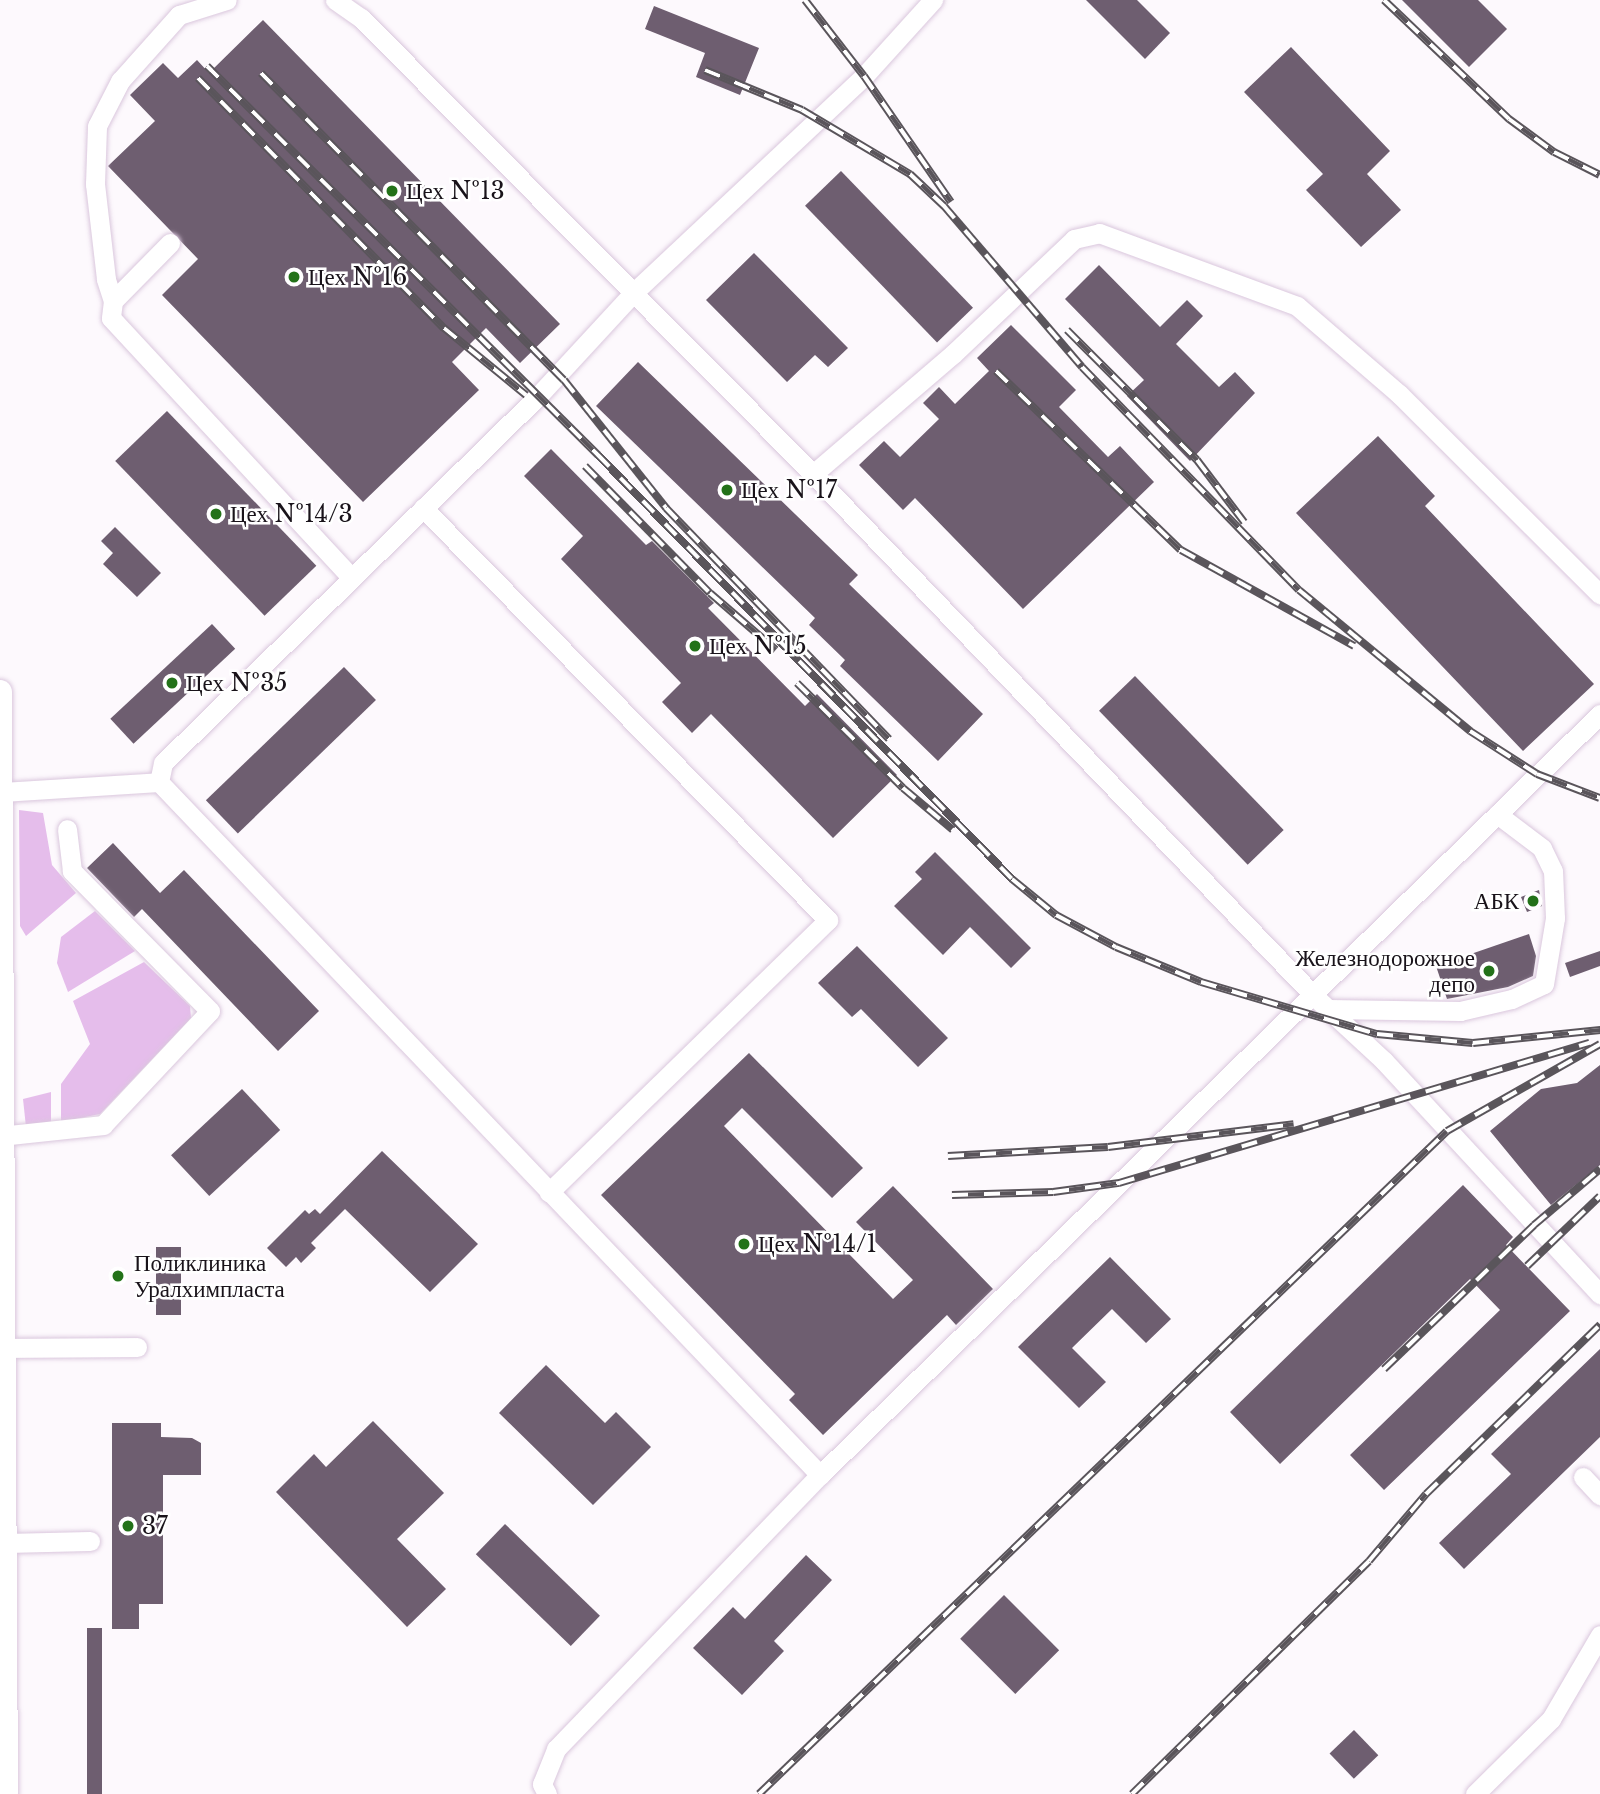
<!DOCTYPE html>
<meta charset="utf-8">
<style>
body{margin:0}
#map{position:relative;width:1600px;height:1794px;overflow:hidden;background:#fdf9fd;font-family:"Libre Baskerville",serif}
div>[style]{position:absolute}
.green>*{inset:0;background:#e5bdeb}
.building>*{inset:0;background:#6e5e70;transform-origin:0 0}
.roads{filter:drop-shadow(0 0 2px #dac7dd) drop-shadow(0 0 2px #dac7dd)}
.minor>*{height:19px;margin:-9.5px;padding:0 9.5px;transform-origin:9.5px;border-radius:9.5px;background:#fff}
.major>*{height:24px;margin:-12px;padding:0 12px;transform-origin:12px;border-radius:12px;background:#fff}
.rail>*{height:8px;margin-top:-4px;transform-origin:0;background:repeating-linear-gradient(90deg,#fff 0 16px,#5a555b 0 32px);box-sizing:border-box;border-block:2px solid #5a555b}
.dots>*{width:19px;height:19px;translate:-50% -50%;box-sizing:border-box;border:4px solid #fff;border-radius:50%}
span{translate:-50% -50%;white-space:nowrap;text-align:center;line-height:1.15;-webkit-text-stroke:5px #fff;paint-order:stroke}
.poi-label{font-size:23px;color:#19131a}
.left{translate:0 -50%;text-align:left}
.right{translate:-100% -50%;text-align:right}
</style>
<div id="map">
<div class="green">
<i style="clip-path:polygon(19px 810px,43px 813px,52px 865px,76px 893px,26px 936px,20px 926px)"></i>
<i style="clip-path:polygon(95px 911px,135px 951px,68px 992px,57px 963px,61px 937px)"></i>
<i style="clip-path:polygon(144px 962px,190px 1006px,191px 1018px,100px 1114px,61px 1122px,61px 1084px,90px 1044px,73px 1001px)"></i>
<i style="clip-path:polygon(51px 1092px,51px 1125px,26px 1127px,23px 1099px)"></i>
</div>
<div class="building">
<i style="clip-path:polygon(1086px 0,1137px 0,1170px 33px,1145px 59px)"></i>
<i style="clip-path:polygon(1402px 0,1478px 0,1507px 29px,1469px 67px)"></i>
<i style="clip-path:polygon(654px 6px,759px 48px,740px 95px,696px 77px,705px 53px,645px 29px)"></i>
<i style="clip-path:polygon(263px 20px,560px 324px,520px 363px,486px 328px,452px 362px,479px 390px,363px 502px,162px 295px,198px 259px,108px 166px,155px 121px,130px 95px,163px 63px,178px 78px,197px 60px,209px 73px)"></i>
<i style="clip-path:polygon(1291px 47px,1390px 151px,1367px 174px,1401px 210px,1361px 247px,1306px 190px,1323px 174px,1244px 92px)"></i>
<i style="left:841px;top:171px;width:190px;height:50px;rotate:46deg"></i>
<i style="clip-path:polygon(754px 253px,848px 348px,828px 367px,815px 355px,787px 382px,706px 300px)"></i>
<i style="clip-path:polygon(1099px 265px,1160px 327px,1187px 300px,1203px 316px,1176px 344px,1219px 387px,1235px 372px,1255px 393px,1190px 461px,1127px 396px,1144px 380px,1065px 299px)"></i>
<i style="clip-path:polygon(1011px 325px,1076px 390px,1059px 407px,1108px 457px,1120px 446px,1154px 482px,1023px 609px,915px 498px,903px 510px,859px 465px,884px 441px,900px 457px,939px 419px,923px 403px,939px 387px,955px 404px,989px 371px,977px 358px)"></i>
<i style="clip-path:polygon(638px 362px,858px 575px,849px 584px,983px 714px,938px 761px,840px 666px,845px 660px,809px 625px,815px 618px,596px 406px)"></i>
<i style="left:167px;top:411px;width:215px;height:72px;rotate:46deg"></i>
<i style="clip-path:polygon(1378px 436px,1435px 496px,1425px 506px,1594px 684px,1523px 751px,1296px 513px)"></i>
<i style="clip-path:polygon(551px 449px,646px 545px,652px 541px,714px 603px,708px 608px,805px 706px,817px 694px,897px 775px,833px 838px,711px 714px,692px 733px,662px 702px,681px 683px,561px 559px,583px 536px,524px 476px)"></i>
<i style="clip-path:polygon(115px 527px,161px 573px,137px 597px,103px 564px,113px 553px,101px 541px)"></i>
<i style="left:212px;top:624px;width:34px;height:139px;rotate:47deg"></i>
<i style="left:344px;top:667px;width:46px;height:192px;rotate:46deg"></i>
<i style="left:1135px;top:676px;width:214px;height:50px;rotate:46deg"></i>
<i style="clip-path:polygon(113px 843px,160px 893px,184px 870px,319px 1011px,278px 1051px,142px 909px,134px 917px,87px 868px)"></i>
<i style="clip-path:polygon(935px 852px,1031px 948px,1011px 968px,970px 927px,943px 955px,894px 906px,922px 879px,915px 872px)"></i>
<i style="clip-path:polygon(1539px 890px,1542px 906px,1527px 912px,1521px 897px)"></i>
<i style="clip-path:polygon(1529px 934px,1536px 956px,1533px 976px,1508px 987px,1447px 999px,1436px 966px)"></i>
<i style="clip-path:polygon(857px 946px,948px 1038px,918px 1067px,861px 1009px,852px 1017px,818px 983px)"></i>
<i style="clip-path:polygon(1600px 951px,1600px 966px,1570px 977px,1565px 963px)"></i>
<i style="clip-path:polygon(749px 1053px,863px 1168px,832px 1198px,742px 1108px,724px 1126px,893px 1299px,913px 1280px,856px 1222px,893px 1186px,993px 1289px,956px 1325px,947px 1315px,823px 1435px,789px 1400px,795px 1394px,601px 1195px)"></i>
<i style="clip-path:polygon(1600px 1065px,1600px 1165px,1551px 1205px,1490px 1131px,1541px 1089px,1577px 1083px)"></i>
<i style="left:242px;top:1089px;width:56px;height:97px;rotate:47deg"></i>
<i style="clip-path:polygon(382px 1151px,478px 1244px,430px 1292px,345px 1209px,311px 1243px,316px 1248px,301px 1263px,296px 1257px,286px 1267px,267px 1248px,305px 1210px,309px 1214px,315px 1209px,320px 1214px)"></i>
<i style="clip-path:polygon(1463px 1185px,1513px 1237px,1506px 1245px,1570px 1311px,1384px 1490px,1350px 1455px,1500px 1310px,1470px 1279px,1280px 1464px,1230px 1412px)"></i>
<i style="left:156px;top:1247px;width:25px;height:68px"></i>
<i style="clip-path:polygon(1110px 1257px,1171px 1319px,1146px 1343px,1112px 1309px,1072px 1348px,1106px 1382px,1079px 1408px,1018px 1347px)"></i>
<i style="clip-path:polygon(1600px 1349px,1600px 1437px,1464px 1569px,1439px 1543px,1511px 1474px,1491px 1454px)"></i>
<i style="clip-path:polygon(546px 1365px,605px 1423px,616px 1412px,651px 1447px,593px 1505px,499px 1413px)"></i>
<i style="clip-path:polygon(373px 1421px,444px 1493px,397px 1539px,446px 1589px,407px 1627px,276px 1492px,314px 1454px,326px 1467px)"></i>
<i style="clip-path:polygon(112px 1423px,161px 1423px,161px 1437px,192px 1438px,201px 1443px,201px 1475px,163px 1475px,163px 1604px,139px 1604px,139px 1629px,112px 1629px)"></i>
<i style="left:505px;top:1524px;width:132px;height:42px;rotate:44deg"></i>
<i style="clip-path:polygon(806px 1555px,832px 1580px,774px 1641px,784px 1651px,742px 1695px,693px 1648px,733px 1607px,745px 1619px)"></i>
<i style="left:1004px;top:1595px;width:78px;height:62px;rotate:45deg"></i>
<i style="left:102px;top:1628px;width:166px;height:15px;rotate:90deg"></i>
<i style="left:1354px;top:1730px;width:35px;height:34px;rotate:46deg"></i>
</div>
<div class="roads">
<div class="minor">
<i style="left:335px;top:0;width:32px;rotate:35deg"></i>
<i style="left:361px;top:18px;width:642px;rotate:45.25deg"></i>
<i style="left:813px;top:474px;width:725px;rotate:46.17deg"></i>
<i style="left:1315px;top:997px;width:94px;rotate:42.8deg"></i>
<i style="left:1384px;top:1061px;width:318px;rotate:47.2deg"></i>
<i style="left:170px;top:243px;width:81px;rotate:134.5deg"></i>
<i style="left:113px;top:301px;width:17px;rotate:97deg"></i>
<i style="left:111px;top:318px;width:353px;rotate:47.2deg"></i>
<i style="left:113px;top:301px;width:23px;rotate:-108deg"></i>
<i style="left:106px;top:279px;width:96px;rotate:-96.6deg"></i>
<i style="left:95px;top:184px;width:58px;rotate:-88deg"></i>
<i style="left:97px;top:126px;width:51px;rotate:-62.9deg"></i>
<i style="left:120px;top:81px;width:89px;rotate:-48.2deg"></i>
<i style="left:179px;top:15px;width:50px;rotate:-17.4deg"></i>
<i style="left:813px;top:474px;width:184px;rotate:-40.6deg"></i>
<i style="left:953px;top:354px;width:167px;rotate:-43.5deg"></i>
<i style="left:1074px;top:239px;width:26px;rotate:-13deg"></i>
<i style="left:1099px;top:233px;width:211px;rotate:20.2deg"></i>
<i style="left:1297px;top:306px;width:135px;rotate:40.8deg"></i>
<i style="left:1399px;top:394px;width:284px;rotate:44.9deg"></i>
<i style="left:423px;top:508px;width:578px;rotate:45.49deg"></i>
<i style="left:828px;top:920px;width:390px;rotate:135.7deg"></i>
<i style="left:159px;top:782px;width:958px;rotate:46.35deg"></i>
<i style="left:2px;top:792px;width:157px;rotate:-3.6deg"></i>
<i style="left:159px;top:782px;width:19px;rotate:-78deg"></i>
<i style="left:163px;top:763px;width:525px;rotate:-44.38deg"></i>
<i style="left:538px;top:396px;width:139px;rotate:-47.3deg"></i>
<i style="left:632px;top:294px;width:318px;rotate:-43.2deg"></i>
<i style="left:864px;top:76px;width:103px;rotate:-47.8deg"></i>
<i style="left:1328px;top:1009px;width:132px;rotate:0.9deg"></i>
<i style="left:1460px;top:1011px;width:53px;rotate:-13deg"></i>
<i style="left:1512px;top:999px;width:35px;rotate:-25deg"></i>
<i style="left:1544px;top:984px;width:67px;rotate:-80.5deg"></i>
<i style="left:1555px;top:918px;width:47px;rotate:-92.4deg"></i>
<i style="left:1553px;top:871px;width:25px;rotate:-116deg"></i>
<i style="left:1542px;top:848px;width:56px;rotate:-142.9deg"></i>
<i style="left:0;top:1136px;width:104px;rotate:-6.1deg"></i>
<i style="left:103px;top:1125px;width:156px;rotate:-46.8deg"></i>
<i style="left:210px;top:1011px;width:197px;rotate:-134.6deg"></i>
<i style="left:72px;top:871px;width:42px;rotate:-96.8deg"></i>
<i style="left:4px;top:1348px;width:133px;rotate:-0.4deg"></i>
<i style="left:1583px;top:1477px;width:25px;rotate:47deg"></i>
<i style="left:5px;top:1543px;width:85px;rotate:-1.3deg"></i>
<i style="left:547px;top:1794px;width:11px;rotate:-117deg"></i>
<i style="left:542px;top:1784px;width:38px;rotate:-68deg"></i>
<i style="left:556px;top:1749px;width:380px;rotate:-46.1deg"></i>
<i style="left:820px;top:1475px;width:1090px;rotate:-44.29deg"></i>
<i style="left:1475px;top:1794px;width:107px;rotate:-44.6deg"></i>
<i style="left:1551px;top:1719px;width:97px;rotate:-59.7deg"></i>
</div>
<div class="major">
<i style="left:0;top:692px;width:1102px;rotate:89.69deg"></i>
</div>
</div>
<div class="rail">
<i style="left:805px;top:0;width:96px;rotate:52.2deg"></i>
<i style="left:864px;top:76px;width:153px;rotate:55.4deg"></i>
<i style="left:1384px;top:0;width:173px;rotate:43.6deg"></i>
<i style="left:1509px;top:119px;width:56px;rotate:36.3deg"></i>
<i style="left:1554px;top:152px;width:51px;rotate:26.6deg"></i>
<i style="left:207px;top:66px;width:552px;rotate:44.85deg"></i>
<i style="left:598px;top:455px;width:593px;rotate:45.68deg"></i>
<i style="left:1012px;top:879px;width:57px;rotate:39.3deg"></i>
<i style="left:1056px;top:915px;width:68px;rotate:28.1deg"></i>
<i style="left:1116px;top:947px;width:92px;rotate:22.4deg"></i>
<i style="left:1201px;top:982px;width:184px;rotate:16.5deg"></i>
<i style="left:1377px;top:1034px;width:96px;rotate:5.4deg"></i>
<i style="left:1473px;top:1043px;width:128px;rotate:-5.8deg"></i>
<i style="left:705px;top:70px;width:105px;rotate:22.4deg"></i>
<i style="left:802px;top:110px;width:126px;rotate:30.7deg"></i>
<i style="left:910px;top:174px;width:47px;rotate:43.3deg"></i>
<i style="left:944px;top:206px;width:212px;rotate:49.4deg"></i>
<i style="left:1082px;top:367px;width:311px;rotate:45.8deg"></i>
<i style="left:1299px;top:590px;width:222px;rotate:39.5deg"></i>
<i style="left:1470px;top:731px;width:80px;rotate:32.7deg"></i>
<i style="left:1537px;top:774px;width:67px;rotate:20.9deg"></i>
<i style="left:261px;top:73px;width:431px;rotate:45.4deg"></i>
<i style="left:564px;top:380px;width:164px;rotate:51.4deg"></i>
<i style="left:666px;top:508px;width:321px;rotate:46deg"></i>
<i style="left:198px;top:78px;width:351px;rotate:45.5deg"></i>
<i style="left:444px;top:328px;width:106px;rotate:39.3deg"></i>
<i style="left:1067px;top:330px;width:184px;rotate:45deg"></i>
<i style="left:1197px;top:460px;width:78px;rotate:52.8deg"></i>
<i style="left:996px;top:371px;width:257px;rotate:44.1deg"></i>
<i style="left:1181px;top:550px;width:198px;rotate:29deg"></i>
<i style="left:585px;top:466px;width:178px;rotate:45.5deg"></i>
<i style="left:710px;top:593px;width:87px;rotate:40.8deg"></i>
<i style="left:797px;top:683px;width:149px;rotate:44.7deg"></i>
<i style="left:903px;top:788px;width:65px;rotate:40deg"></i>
<i style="left:948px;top:1156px;width:160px;rotate:-3.2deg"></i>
<i style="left:1108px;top:1147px;width:187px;rotate:-7deg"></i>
<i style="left:952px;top:1195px;width:101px;rotate:-1.7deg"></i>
<i style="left:1053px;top:1192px;width:67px;rotate:-7.8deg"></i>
<i style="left:1119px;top:1183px;width:491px;rotate:-16.6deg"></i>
<i style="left:1527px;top:1266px;width:101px;rotate:-43.8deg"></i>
<i style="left:1384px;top:1369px;width:208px;rotate:-43.8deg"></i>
<i style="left:1534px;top:1225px;width:87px;rotate:-40.3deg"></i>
<i style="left:759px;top:1794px;width:955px;rotate:-43.94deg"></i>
<i style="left:1447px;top:1131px;width:176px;rotate:-29.6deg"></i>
<i style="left:1132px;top:1794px;width:332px;rotate:-44.5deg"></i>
<i style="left:1369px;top:1561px;width:88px;rotate:-49.6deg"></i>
<i style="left:1426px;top:1494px;width:243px;rotate:-44.2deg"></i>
</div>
<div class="dots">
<i style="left:392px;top:191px;background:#237219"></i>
<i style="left:294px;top:277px;background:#237219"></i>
<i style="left:727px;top:490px;background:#237219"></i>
<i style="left:216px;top:514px;background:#237219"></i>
<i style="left:695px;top:646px;background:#237219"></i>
<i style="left:172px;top:683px;background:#237219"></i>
<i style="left:1533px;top:901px;background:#237219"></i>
<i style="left:1489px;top:971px;background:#237219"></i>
<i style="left:744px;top:1244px;background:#237219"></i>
<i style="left:118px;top:1276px;background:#237219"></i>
<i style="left:128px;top:1526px;background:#237219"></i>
</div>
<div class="poi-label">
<span class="left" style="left:406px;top:191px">Цех №13</span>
<span class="left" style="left:308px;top:277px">Цех №16</span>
<span class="left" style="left:741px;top:490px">Цех №17</span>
<span class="left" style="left:230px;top:514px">Цех №14/3</span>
<span class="left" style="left:709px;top:646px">Цех №15</span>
<span class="left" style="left:186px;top:683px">Цех №35</span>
<span class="right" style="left:1519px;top:901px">АБК</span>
<span class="right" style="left:1475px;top:971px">Железнодорожное<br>депо</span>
<span class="left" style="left:758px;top:1244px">Цех №14/1</span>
<span class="left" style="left:134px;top:1276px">Поликлиника<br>Уралхимпласта</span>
<span class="left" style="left:142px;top:1526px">37</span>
</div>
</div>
